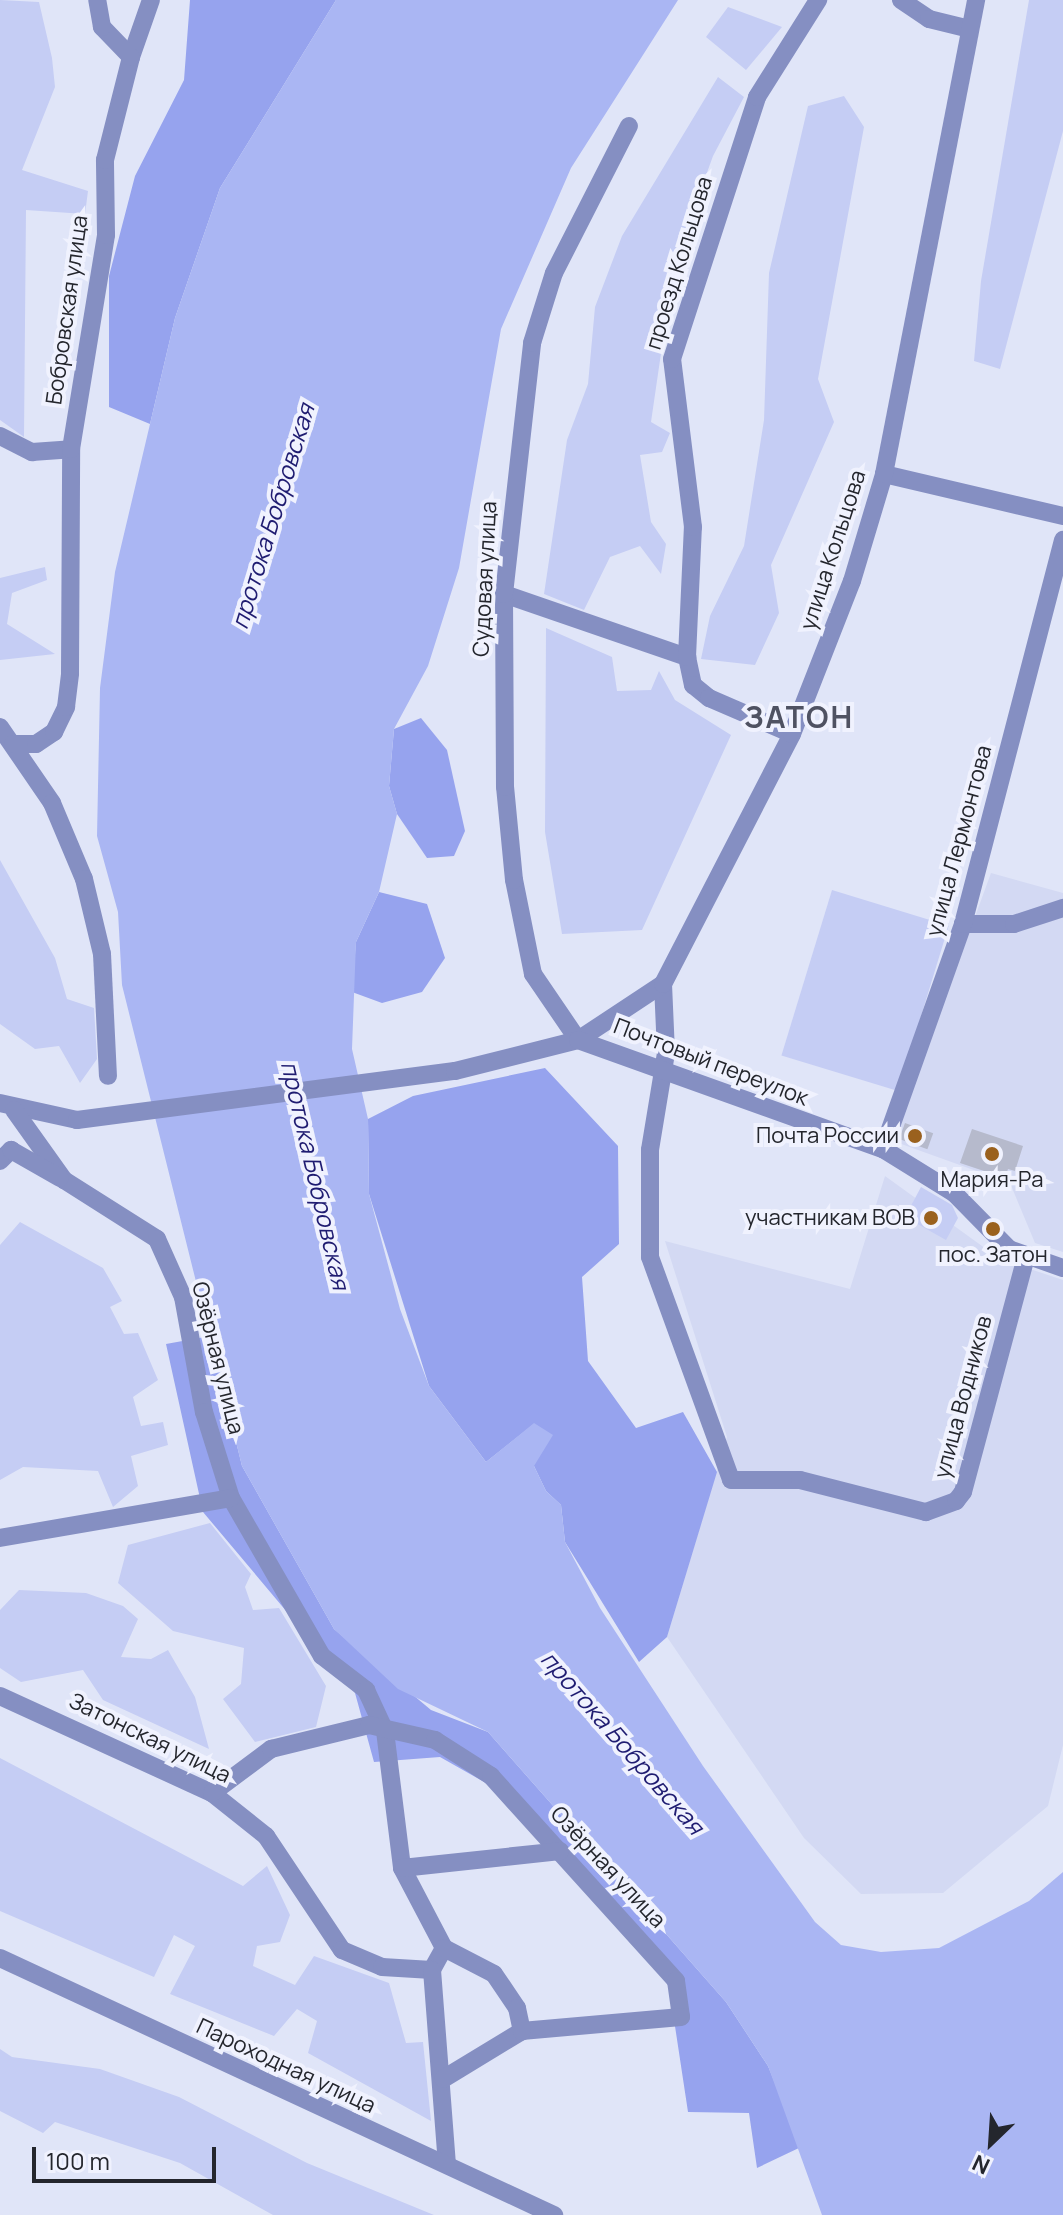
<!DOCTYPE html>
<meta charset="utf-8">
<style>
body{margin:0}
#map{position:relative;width:1063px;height:2215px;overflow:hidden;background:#e0e5f8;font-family:Manrope,sans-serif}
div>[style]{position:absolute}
.built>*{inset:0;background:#d3d9f3}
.green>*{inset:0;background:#c5cdf4;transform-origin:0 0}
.forest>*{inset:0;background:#96a3ee}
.water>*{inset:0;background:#aab6f3}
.building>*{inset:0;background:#b6bacc;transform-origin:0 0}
.minor>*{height:18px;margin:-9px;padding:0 9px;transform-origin:9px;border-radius:9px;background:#858fc2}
.dots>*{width:22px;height:22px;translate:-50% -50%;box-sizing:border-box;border:4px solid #f0f2fe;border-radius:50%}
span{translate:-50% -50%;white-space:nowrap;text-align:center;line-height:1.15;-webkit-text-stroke:8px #f0f2fe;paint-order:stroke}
.street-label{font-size:22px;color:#24262d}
.poi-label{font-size:22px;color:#24262d}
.right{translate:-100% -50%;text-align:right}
.water-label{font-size:24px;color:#1f1c71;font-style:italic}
.district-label{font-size:30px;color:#4f5262;font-weight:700;letter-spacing:2px}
.north{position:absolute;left:951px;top:2103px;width:80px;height:80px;-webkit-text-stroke:6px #f0f2fe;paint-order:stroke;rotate:205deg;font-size:22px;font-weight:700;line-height:32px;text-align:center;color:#24262d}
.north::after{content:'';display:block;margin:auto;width:28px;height:36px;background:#24262d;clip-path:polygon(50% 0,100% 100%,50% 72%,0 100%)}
.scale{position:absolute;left:32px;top:2147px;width:184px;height:36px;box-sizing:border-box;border:4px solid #24262d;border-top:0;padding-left:10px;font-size:24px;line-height:28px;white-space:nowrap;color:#24262d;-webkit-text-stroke:6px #f0f2fe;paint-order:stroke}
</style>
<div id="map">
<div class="built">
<i style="clip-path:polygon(991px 873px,1063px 893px,1063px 1252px,1035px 1243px,1010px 1183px,893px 1141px)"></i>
<i style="clip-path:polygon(885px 1176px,1000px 1259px,1063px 1280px,1063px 1745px,1048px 1806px,943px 1893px,861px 1894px,804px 1838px,667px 1637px,727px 1437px,665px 1241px,850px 1289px)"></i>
</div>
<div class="green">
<i style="clip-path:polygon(0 0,39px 2px,52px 58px,55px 87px,22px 170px,88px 191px,85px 214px,26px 210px,24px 437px,0 420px)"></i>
<i style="clip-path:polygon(1029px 0,1063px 0,1063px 131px,1000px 369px,974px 361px,981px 281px)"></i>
<i style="clip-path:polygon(728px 7px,782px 27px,746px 70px,706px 37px)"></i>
<i style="clip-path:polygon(718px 77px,744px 97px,713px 156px,674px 264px,651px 422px,670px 433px,662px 452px,640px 455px,651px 522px,666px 544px,661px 574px,640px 546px,610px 557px,584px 610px,544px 594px,567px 440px,588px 384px,595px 307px,622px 236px)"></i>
<i style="clip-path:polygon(844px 96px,864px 127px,818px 379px,834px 422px,771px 565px,779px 613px,755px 665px,701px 659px,710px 616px,744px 546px,764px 420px,769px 273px,808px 106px)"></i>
<i style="clip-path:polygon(45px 567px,47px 580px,12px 593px,7px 624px,55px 654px,0 660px,0 578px)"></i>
<i style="clip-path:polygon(546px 628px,612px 657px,617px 691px,651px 690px,659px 671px,675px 700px,731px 735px,642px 930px,562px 934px,545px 832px)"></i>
<i style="clip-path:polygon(0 860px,55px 958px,67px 999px,94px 1008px,97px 1059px,80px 1083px,59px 1046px,35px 1049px,0 1024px)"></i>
<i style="left:832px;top:890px;width:122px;height:173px;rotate:17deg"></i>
<i style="clip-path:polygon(921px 1187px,952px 1205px,958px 1218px,946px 1240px,905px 1217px)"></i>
<i style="clip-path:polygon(20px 1222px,103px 1268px,122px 1301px,110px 1307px,124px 1334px,138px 1333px,158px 1380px,133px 1397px,141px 1426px,163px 1422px,168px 1445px,131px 1456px,138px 1486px,113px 1507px,98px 1471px,23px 1467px,0 1480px,0 1245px)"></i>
<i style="clip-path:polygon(210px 1523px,251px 1574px,245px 1587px,253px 1610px,279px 1608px,326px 1686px,316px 1727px,255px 1742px,223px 1699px,241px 1684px,244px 1648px,173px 1631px,118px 1583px,128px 1545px)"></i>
<i style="clip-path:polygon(19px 1590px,86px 1593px,123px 1606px,138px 1619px,121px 1657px,151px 1659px,168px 1650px,195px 1697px,209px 1749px,103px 1700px,83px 1670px,21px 1682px,0 1668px,0 1610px)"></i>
<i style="clip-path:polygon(0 1758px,243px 1886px,267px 1866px,290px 1915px,280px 1942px,257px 1946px,253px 1966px,295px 1985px,314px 1956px,389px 1983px,406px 2043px,423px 2042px,431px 2121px,308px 2053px,317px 2021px,297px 2009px,274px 2036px,170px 1994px,195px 1946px,174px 1935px,154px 1977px,0 1911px)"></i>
<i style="clip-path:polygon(0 2049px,12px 2057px,100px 2069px,179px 2097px,307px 2163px,434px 2215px,273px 2215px,180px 2163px,55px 2122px,43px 2133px,0 2111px)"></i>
</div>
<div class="forest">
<i style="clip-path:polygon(190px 0,336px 0,220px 188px,175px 318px,150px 424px,109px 407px,109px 276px,135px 176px,184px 80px)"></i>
<i style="clip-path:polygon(421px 718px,447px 750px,465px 831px,454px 856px,427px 858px,397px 814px,389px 786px,394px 729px)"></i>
<i style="clip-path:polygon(379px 892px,427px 904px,445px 958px,422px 992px,382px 1003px,352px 992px,356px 942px)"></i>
<i style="clip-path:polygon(545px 1068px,618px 1146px,619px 1244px,582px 1277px,588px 1361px,636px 1428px,683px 1412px,717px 1472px,667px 1637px,639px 1662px,565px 1542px,561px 1505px,546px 1491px,534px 1466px,534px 1424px,486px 1462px,429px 1386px,369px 1194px,368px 1119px,413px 1096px)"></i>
<i style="clip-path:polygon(210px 1336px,242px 1466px,334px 1629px,431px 1710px,488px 1732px,726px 2002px,768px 2066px,801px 2147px,757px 2168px,749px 2113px,688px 2112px,668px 1980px,493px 1787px,440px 1757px,374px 1762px,355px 1693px,203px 1512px,166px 1344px)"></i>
</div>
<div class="water">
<i style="clip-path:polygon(336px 0,678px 0,571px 168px,501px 329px,459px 568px,428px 666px,394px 729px,389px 786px,397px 814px,379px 892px,356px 942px,352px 1049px,368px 1119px,369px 1194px,400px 1309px,429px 1386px,486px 1462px,534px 1423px,553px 1435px,534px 1466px,546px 1491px,561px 1505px,565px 1542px,600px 1608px,703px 1766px,815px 1922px,841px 1945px,881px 1952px,939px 1948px,1029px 1901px,1063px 1872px,1063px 2215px,822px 2215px,768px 2066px,726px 2002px,488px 1732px,398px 1689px,334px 1629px,242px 1466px,122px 985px,118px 912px,97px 836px,100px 688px,115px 572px,150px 424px,175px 318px,220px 188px)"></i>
</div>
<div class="building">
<i style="left:905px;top:1123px;width:30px;height:17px;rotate:20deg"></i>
<i style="clip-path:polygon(972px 1129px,1023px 1146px,1015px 1171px,1008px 1169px,1005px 1178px,960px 1163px)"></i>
</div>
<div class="minor">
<i style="left:901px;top:0;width:34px;rotate:34deg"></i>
<i style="left:929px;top:19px;width:42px;rotate:13.7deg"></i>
<i style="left:131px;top:57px;width:60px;rotate:-70.7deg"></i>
<i style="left:0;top:436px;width:36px;rotate:27deg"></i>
<i style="left:32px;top:452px;width:39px;rotate:-4deg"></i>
<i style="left:884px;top:474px;width:184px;rotate:13.2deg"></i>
<i style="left:504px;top:594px;width:194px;rotate:19deg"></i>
<i style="left:687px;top:657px;width:29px;rotate:78deg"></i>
<i style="left:693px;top:685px;width:21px;rotate:39deg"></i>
<i style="left:709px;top:698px;width:90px;rotate:23.4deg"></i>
<i style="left:687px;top:657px;width:130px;rotate:-87.4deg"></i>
<i style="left:693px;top:527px;width:169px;rotate:-97.1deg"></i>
<i style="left:672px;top:359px;width:275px;rotate:-72deg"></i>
<i style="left:757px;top:97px;width:115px;rotate:-57.8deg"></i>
<i style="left:0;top:727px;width:92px;rotate:55.6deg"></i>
<i style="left:52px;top:803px;width:82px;rotate:67.2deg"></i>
<i style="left:84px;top:879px;width:77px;rotate:76.5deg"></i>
<i style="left:102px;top:954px;width:122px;rotate:87.2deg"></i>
<i style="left:13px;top:744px;width:23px"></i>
<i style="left:36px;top:744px;width:22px;rotate:-34deg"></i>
<i style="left:54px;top:732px;width:28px;rotate:-64deg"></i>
<i style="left:66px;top:707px;width:34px;rotate:-83deg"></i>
<i style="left:70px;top:673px;width:224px;rotate:-89.7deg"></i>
<i style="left:71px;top:449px;width:217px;rotate:-80.7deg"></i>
<i style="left:106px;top:235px;width:75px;rotate:-90.8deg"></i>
<i style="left:105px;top:160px;width:106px;rotate:-75.8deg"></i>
<i style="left:131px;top:57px;width:42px;rotate:-134deg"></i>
<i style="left:102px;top:27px;width:27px;rotate:-100deg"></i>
<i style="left:963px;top:924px;width:51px"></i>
<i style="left:1014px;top:924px;width:52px;rotate:-18.1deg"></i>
<i style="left:663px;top:984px;width:69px;rotate:87.5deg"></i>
<i style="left:666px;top:1053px;width:98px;rotate:99.4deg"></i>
<i style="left:650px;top:1150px;width:107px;rotate:90deg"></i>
<i style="left:650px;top:1257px;width:237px;rotate:70deg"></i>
<i style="left:731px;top:1480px;width:69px"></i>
<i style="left:800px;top:1480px;width:130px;rotate:14.3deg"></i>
<i style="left:926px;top:1512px;width:32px;rotate:-20deg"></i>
<i style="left:956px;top:1501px;width:11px;rotate:-52deg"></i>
<i style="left:963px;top:1492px;width:243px;rotate:-75deg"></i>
<i style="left:578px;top:1040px;width:102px;rotate:-33.4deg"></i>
<i style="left:663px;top:984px;width:281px;rotate:-62.7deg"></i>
<i style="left:792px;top:734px;width:164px;rotate:-68.6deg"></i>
<i style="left:852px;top:581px;width:112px;rotate:-73.3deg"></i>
<i style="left:884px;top:474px;width:483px;rotate:-79deg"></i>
<i style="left:578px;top:1040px;width:80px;rotate:-124.3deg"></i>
<i style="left:533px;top:974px;width:96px;rotate:-101.4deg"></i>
<i style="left:514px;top:880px;width:93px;rotate:-95.5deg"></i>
<i style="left:505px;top:787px;width:193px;rotate:-90.3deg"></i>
<i style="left:504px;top:594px;width:253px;rotate:-83.6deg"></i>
<i style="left:532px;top:343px;width:73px;rotate:-72.6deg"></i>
<i style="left:554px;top:273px;width:165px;rotate:-63deg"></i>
<i style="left:0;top:1103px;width:79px;rotate:12.4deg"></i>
<i style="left:77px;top:1120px;width:381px;rotate:-7.4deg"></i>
<i style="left:455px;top:1071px;width:127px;rotate:-14.1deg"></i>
<i style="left:578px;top:1040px;width:324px;rotate:19.7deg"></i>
<i style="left:883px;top:1149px;width:84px;rotate:31.8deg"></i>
<i style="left:954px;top:1193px;width:78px;rotate:45.5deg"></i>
<i style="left:1009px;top:1249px;width:57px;rotate:19.4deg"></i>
<i style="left:14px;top:1110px;width:86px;rotate:54.5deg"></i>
<i style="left:64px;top:1180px;width:110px;rotate:32.4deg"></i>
<i style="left:157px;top:1239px;width:64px;rotate:65.9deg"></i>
<i style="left:183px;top:1297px;width:117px;rotate:79.7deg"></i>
<i style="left:204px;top:1412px;width:90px;rotate:72.6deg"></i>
<i style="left:231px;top:1498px;width:182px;rotate:60.1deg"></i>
<i style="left:322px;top:1656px;width:56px;rotate:37.7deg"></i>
<i style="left:366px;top:1690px;width:45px;rotate:65.1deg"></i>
<i style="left:385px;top:1731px;width:138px;rotate:82.9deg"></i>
<i style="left:402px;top:1868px;width:90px;rotate:62.3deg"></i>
<i style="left:444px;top:1948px;width:25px;rotate:119deg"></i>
<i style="left:883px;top:1149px;width:239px;rotate:-70.4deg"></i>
<i style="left:963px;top:924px;width:397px;rotate:-75.4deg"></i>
<i style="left:0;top:1161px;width:16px;rotate:-45deg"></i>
<i style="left:11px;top:1150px;width:56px;rotate:29.7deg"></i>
<i style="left:0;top:1538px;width:234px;rotate:-9.8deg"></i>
<i style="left:0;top:1696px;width:233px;rotate:24.6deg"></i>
<i style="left:212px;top:1793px;width:69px;rotate:38.5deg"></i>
<i style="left:266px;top:1836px;width:137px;rotate:56.3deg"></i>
<i style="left:342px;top:1950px;width:43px;rotate:23deg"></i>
<i style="left:382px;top:1967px;width:50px;rotate:3.4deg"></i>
<i style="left:432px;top:1970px;width:195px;rotate:85.6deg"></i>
<i style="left:212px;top:1793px;width:74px;rotate:-36.7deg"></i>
<i style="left:271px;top:1749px;width:101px;rotate:-13.8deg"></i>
<i style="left:369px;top:1725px;width:68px;rotate:12.8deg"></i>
<i style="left:435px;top:1740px;width:67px;rotate:32.7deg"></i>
<i style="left:491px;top:1776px;width:276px;rotate:47.9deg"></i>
<i style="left:676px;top:1981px;width:36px;rotate:82deg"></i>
<i style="left:681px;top:2017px;width:160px;rotate:175deg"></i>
<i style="left:522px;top:2031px;width:92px;rotate:148.7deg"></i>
<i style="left:402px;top:1868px;width:159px;rotate:-6.1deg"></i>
<i style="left:444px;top:1948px;width:56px;rotate:27.5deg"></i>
<i style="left:494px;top:1974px;width:41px;rotate:55.9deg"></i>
<i style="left:517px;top:2008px;width:24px;rotate:78deg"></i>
<i style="left:0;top:1958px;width:611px;rotate:24.89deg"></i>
</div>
<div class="dots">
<i style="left:915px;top:1136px;background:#9a611e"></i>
<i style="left:992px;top:1154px;background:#9a611e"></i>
<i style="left:931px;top:1218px;background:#9a611e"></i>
<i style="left:993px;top:1229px;background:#9a611e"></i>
</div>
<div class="street-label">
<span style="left:679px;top:263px;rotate:-73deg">проезд Кольцова</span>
<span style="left:67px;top:310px;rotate:-82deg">Бобровская улица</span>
<span style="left:833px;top:550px;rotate:-72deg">улица Кольцова</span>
<span style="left:485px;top:579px;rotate:-87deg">Судовая улица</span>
<span style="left:959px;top:841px;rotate:-75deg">улица Лермонтова</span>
<span style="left:711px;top:1062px;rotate:21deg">Почтовый переулок</span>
<span style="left:218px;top:1358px;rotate:76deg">Озёрная улица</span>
<span style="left:963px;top:1397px;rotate:-75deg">улица Водников</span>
<span style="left:150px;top:1738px;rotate:26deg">Затонская улица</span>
<span style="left:608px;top:1867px;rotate:47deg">Озёрная улица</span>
<span style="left:286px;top:2066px;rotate:25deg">Пароходная улица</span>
</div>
<div class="poi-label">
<span class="right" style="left:899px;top:1136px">Почта России</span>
<span style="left:992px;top:1180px">Мария-Ра</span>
<span class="right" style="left:915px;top:1218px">участникам ВОВ</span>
<span style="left:993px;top:1255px">пос. Затон</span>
</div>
<div class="water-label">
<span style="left:272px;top:516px;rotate:-73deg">протока Бобровская</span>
<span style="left:316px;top:1175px;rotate:77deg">протока Бобровская</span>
<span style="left:623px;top:1742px;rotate:49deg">протока Бобровская</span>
</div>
<div class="district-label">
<span style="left:799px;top:717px">ЗАТОН</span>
</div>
<div class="north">N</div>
<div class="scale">100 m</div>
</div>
